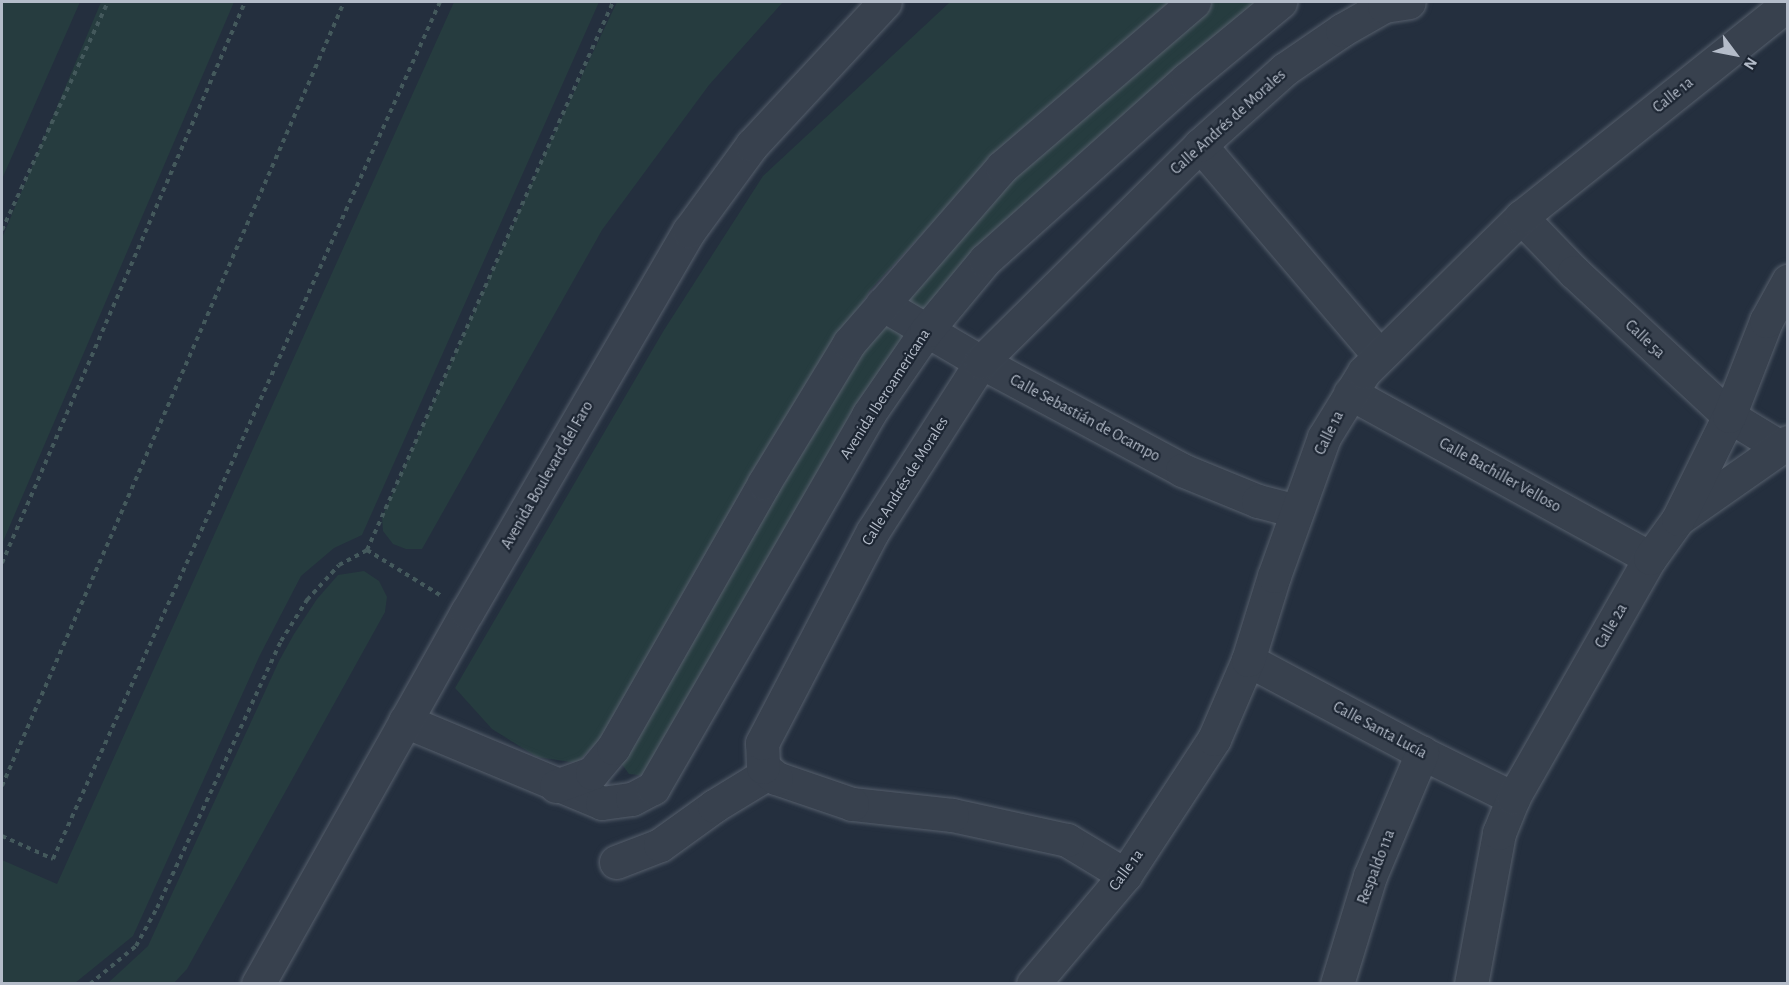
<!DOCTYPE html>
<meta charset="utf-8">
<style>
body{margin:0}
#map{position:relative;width:1789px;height:985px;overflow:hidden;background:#242f3e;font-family:"Alegreya Sans",sans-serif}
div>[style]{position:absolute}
.green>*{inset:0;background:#263c3f}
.path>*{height:4px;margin-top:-2px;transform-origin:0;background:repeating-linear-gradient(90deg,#44595c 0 4.5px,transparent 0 9px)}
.roads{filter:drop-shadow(0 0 2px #565f6c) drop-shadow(0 0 2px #565f6c)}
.minor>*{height:33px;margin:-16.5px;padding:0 16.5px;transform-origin:16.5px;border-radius:16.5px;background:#38414e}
span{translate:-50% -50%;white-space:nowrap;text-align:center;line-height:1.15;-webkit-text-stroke:4.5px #1d2633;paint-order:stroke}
.street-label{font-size:16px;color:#b4bcc9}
.frame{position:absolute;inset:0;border:3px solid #b4bcc9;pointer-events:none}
.north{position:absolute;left:1705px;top:24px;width:60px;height:60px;-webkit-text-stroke:4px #1d2633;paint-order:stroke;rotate:122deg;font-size:16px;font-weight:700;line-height:24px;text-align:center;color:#b4bcc9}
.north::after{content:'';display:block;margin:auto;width:21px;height:27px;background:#b4bcc9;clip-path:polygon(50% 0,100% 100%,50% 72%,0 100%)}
</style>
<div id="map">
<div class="green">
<i style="clip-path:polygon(2px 2px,80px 2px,2px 179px)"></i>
<i style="clip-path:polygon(101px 2px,234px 2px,2px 544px,2px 238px)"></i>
<i style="clip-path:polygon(454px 2px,599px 2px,362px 535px,334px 548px,301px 576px,259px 657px,133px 936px,75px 983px,2px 983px,2px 860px,57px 884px)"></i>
<i style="clip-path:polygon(617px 2px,783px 2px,709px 85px,602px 230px,422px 549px,406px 549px,393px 544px,383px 531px,382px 517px,554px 134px)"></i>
<i style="clip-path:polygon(950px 2px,1173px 2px,990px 161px,870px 290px,605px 734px,577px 763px,537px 757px,492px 729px,455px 688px,664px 330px,763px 176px)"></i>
<i style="clip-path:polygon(1204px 2px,1270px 2px,981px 257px,646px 776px,629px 774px,618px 759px,856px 342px,1024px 159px)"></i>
<i style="clip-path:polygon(364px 571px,379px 581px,387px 597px,385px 612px,187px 969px,174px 983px,108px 983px,148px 946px,279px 661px,294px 634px,317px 599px,338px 575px)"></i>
</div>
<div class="path">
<i style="left:2px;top:230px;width:251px;rotate:-65.1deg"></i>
<i style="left:367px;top:550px;width:89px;rotate:31.7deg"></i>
<i style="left:2px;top:563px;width:611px;rotate:-66.58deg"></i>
<i style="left:2px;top:786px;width:855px;rotate:-66.43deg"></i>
<i style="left:2px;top:836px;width:56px;rotate:24.3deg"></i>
<i style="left:53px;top:859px;width:940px;rotate:-65.7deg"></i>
<i style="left:90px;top:984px;width:60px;rotate:-39.6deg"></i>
<i style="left:136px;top:946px;width:43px;rotate:-61.1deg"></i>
<i style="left:157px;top:908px;width:294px;rotate:-65.1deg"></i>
<i style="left:281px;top:641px;width:49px;rotate:-57.6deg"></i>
<i style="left:307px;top:600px;width:47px;rotate:-47.6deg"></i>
<i style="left:339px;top:565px;width:32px;rotate:-28deg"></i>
<i style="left:367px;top:550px;width:601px;rotate:-65.82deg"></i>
</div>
<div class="roads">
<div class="minor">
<i style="left:1200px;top:145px;width:276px;rotate:49.6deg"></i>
<i style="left:1521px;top:217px;width:76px;rotate:46.1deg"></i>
<i style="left:1574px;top:272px;width:212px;rotate:42.9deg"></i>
<i style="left:1729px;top:416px;width:60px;rotate:31.3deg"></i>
<i style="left:882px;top:304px;width:115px;rotate:30.4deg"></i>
<i style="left:981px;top:362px;width:228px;rotate:28.2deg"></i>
<i style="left:1182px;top:470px;width:82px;rotate:22.2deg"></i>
<i style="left:1258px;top:501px;width:40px;rotate:14.4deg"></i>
<i style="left:1350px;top:393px;width:342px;rotate:28.8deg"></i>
<i style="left:1681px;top:517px;width:131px;rotate:-35deg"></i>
<i style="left:1248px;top:660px;width:197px;rotate:28.1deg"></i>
<i style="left:1422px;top:753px;width:102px;rotate:26.3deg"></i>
<i style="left:405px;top:721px;width:213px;rotate:22.6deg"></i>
<i style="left:602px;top:803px;width:30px;rotate:-8deg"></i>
<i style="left:632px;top:799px;width:24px;rotate:-28deg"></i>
<i style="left:653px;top:788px;width:431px;rotate:-60deg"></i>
<i style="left:868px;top:415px;width:102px;rotate:-55.4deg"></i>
<i style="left:926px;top:331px;width:92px;rotate:-50.3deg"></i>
<i style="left:985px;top:260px;width:271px;rotate:-41.9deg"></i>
<i style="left:1187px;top:79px;width:121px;rotate:-39.6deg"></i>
<i style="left:556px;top:786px;width:38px;rotate:-20deg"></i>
<i style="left:592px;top:773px;width:33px;rotate:-50deg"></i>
<i style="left:613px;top:748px;width:305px;rotate:-60.3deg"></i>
<i style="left:764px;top:483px;width:164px;rotate:-58.7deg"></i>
<i style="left:849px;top:343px;width:233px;rotate:-49deg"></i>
<i style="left:1002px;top:167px;width:253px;rotate:-40.7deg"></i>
<i style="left:616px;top:862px;width:47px;rotate:-21.1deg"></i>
<i style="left:660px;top:845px;width:67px;rotate:-35.8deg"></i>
<i style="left:714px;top:806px;width:63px;rotate:-31.4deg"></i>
<i style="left:1125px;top:875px;width:68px;rotate:-148.9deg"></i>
<i style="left:1067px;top:840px;width:118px;rotate:-167.7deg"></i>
<i style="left:952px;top:815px;width:101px;rotate:-173.7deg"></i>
<i style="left:852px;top:804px;width:80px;rotate:-161.1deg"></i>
<i style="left:776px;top:778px;width:17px;rotate:-140deg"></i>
<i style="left:763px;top:767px;width:24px;rotate:-92deg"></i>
<i style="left:762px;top:743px;width:239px;rotate:-62.4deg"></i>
<i style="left:873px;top:531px;width:201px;rotate:-57.4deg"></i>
<i style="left:981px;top:362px;width:308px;rotate:-44.7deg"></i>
<i style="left:1200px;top:145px;width:114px;rotate:-41.8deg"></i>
<i style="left:1285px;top:69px;width:69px;rotate:-34.4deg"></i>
<i style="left:1342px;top:30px;width:48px;rotate:-29.7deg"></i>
<i style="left:1384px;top:6px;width:25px;rotate:-9deg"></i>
<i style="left:258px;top:984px;width:427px;rotate:-60.7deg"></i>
<i style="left:467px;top:612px;width:441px;rotate:-59.8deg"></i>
<i style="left:689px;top:231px;width:107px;rotate:-53.8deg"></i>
<i style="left:752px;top:145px;width:195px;rotate:-47.1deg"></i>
<i style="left:1033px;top:984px;width:143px;rotate:-49.8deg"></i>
<i style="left:1125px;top:875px;width:163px;rotate:-56.8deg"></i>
<i style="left:1214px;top:739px;width:86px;rotate:-66.7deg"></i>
<i style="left:1248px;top:660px;width:88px;rotate:-72.8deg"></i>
<i style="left:1274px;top:576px;width:148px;rotate:-70.2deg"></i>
<i style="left:1324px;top:437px;width:76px;rotate:-58.4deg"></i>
<i style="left:1364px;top:372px;width:221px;rotate:-44.6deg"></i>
<i style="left:1521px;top:217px;width:342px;rotate:-38.6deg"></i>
<i style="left:1337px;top:984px;width:113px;rotate:-73deg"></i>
<i style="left:1370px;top:876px;width:134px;rotate:-67.1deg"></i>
<i style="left:1471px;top:984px;width:154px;rotate:-79.5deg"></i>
<i style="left:1499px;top:833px;width:38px;rotate:-68deg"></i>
<i style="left:1513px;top:798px;width:276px;rotate:-60.3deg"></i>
<i style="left:1650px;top:558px;width:48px;rotate:-54.3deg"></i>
<i style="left:1678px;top:519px;width:115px;rotate:-63.7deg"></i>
<i style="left:1729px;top:416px;width:102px;rotate:-68.7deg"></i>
<i style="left:1766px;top:321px;width:46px;rotate:-61.2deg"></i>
</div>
</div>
<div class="street-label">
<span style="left:1673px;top:95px;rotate:-39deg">Calle 1a</span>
<span style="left:1228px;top:122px;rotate:-42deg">Calle Andrés de Morales</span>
<span style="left:1645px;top:339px;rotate:43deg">Calle 5a</span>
<span style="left:885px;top:394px;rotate:-57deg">Avenida Iberoamericana</span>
<span style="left:1085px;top:418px;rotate:28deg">Calle Sebastián de Ocampo</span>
<span style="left:1329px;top:433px;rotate:-64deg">Calle 1a</span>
<span style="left:547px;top:475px;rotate:-60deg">Avenida Boulevard del Faro</span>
<span style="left:1500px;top:475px;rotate:29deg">Calle Bachiller Velloso</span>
<span style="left:905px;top:481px;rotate:-58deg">Calle Andrés de Morales</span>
<span style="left:1611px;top:626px;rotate:-60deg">Calle 2a</span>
<span style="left:1380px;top:730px;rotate:28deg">Calle Santa Lucía</span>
<span style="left:1376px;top:867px;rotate:-69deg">Respaldo 11a</span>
<span style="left:1126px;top:870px;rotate:-54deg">Calle 1a</span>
</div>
<div class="frame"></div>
<div class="north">N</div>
</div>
